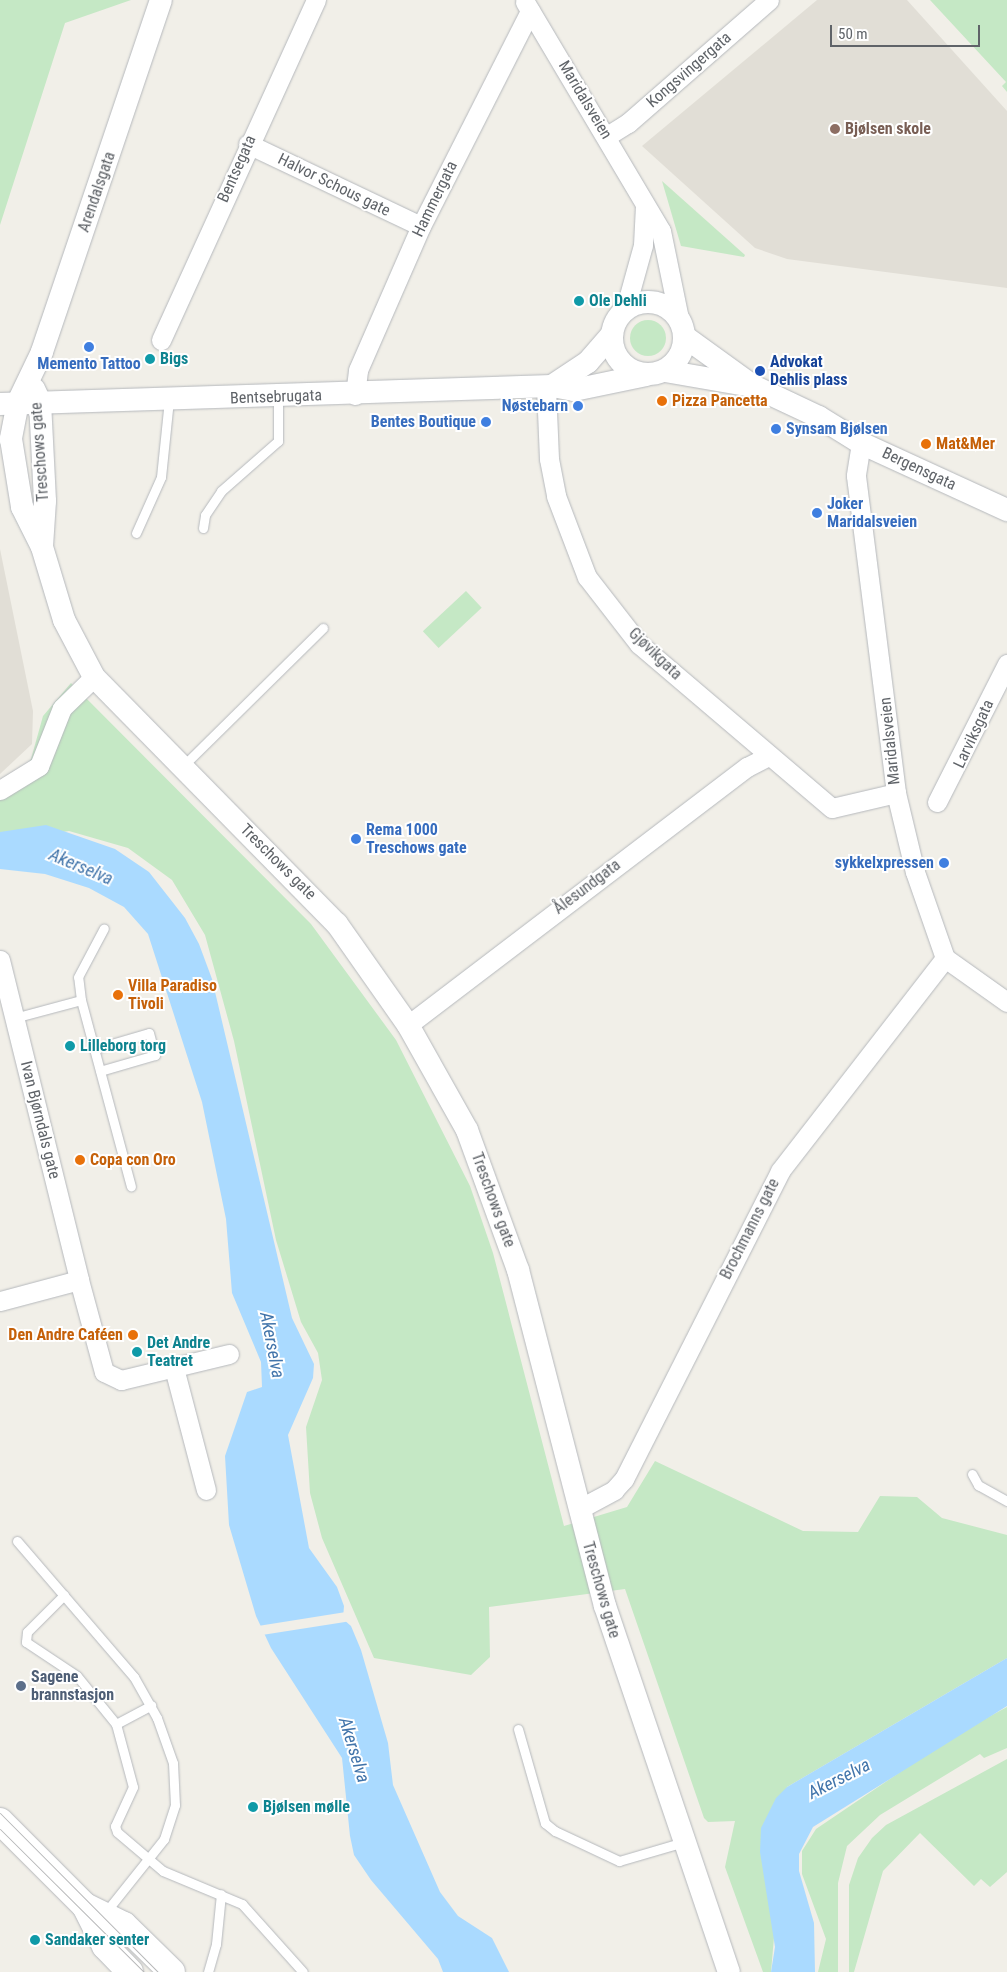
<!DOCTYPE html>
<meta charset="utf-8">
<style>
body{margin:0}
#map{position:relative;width:1007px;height:1972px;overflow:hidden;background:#f1efe8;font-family:"Roboto Condensed",sans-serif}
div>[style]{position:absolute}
.education>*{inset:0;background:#e1ded6}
.green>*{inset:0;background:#c5e8c5;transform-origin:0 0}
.round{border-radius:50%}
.water>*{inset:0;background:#aadaff}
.pier>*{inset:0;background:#f1efe8}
.roads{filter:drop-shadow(0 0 1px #b5b8bc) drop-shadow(0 0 1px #b5b8bc)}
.service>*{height:9px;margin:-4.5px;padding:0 4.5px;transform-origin:4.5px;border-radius:4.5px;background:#fff}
.minor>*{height:19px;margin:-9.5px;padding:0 9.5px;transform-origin:9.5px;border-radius:9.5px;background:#fff}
.tertiary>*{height:22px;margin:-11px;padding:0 11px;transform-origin:11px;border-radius:11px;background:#fff}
.tertiary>.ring{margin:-11px;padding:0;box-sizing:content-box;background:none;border:22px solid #fff;border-radius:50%}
.secondary>*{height:26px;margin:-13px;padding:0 13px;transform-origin:13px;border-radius:13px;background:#fff}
.tram>*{height:1px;margin:-0.5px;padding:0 0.5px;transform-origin:0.5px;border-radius:0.5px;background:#b6b7b8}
.dots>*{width:14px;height:14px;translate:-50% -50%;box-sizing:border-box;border:2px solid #fff;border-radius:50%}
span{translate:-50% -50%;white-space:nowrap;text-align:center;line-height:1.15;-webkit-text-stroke:4px #fff;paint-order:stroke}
.street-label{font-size:16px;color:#5f6368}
.education-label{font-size:16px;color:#785e54;font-weight:700}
.left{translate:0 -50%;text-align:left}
.culture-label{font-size:16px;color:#0d838f;font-weight:700}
.transit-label{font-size:16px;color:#164399;font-weight:700}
.shop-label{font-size:16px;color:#366cbe;font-weight:700}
.right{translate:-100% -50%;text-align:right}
.food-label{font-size:16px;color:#c56008;font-weight:700}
.service-label{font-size:16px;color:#4e5e75;font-weight:700}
.water-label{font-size:18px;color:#4174aa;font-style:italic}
.scale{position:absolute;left:830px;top:25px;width:150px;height:22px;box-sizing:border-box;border:2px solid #5f6368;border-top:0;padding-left:6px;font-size:15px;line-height:18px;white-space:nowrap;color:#5f6368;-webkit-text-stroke:4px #fff;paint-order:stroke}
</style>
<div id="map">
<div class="education">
<i style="clip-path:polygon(817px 0,907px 0,1007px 111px,1007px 288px,787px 259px,755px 248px,642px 146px)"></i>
<i style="clip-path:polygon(0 549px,33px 711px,32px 744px,0 774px)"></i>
</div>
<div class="green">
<i style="clip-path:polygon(0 0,131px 0,65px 23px,0 225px)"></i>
<i style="clip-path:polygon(930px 0,1007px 0,1007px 92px,1002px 86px,1006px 82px)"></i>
<i style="clip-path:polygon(662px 181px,745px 255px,744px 257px,681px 246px)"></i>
<i class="round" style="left:630px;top:320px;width:36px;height:36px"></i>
<i style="left:466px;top:591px;width:23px;height:59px;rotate:47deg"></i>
<i style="clip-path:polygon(71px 683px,311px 924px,396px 1040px,470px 1186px,493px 1253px,564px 1526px,627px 1507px,655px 1461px,803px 1531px,858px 1532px,880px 1496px,917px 1497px,942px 1518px,1007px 1535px,1007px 1658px,787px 1787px,771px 1972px,763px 1972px,725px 1867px,735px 1821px,708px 1822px,704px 1818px,625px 1589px,489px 1607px,490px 1657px,471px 1675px,374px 1658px,322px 1538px,310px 1493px,306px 1427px,322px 1380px,318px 1353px,301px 1322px,276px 1240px,234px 1041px,205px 935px,172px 880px,128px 848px,69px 831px,0 842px,0 799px,31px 759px,43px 716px)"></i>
<i style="clip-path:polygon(1007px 1707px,1007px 1748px,984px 1758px,980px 1754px,880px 1815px,847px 1846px,838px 1883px,838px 1972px,818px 1972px,826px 1939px,802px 1874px,802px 1851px,816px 1829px,955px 1735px)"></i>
<i style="clip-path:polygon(1007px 1759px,1007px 1872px,990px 1887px,981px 1879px,974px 1886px,920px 1833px,883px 1871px,854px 1972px,849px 1972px,849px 1885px,858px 1858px,872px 1838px,886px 1825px)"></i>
</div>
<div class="water">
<i style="clip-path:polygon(46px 825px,115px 849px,149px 872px,185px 918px,199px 944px,212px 979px,292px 1318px,314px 1364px,313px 1378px,288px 1435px,309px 1548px,337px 1587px,344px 1606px,343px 1619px,351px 1626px,361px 1650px,388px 1743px,393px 1785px,440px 1892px,458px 1916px,492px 1938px,509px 1972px,443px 1972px,438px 1959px,371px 1880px,354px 1855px,350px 1836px,342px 1758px,271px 1648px,256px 1616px,229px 1525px,225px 1456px,247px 1392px,262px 1387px,261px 1362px,232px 1293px,226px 1219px,202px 1102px,148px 934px,124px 907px,89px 888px,45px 874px,0 869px,0 832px)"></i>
<i style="clip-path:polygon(1007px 1658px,1007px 1706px,813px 1827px,799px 1854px,799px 1871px,814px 1923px,815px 1972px,771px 1972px,775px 1947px,760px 1852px,761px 1828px,776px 1798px,787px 1787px)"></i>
</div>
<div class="pier">
<i style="clip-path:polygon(346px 1612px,349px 1621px,345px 1622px,262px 1635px,258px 1626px)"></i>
</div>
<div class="roads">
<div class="service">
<i style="left:203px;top:528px;width:13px;rotate:-81deg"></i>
<i style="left:205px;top:515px;width:29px;rotate:-56deg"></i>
<i style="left:221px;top:491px;width:76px;rotate:-41.3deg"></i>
<i style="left:278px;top:441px;width:44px;rotate:-90deg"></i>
<i style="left:136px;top:533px;width:61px;rotate:-65.9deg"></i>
<i style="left:161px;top:477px;width:77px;rotate:-84.1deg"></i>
<i style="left:182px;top:767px;width:198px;rotate:-44.6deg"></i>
<i style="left:81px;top:1000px;width:23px;rotate:-97deg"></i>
<i style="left:78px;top:977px;width:55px;rotate:-62deg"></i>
<i style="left:14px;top:1018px;width:69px;rotate:-15deg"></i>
<i style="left:81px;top:1000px;width:193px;rotate:75deg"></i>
<i style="left:94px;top:1049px;width:57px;rotate:-16.2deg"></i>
<i style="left:149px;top:1033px;width:23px;rotate:75deg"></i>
<i style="left:155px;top:1055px;width:57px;rotate:163.8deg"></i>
<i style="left:972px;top:1474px;width:13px;rotate:61deg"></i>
<i style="left:978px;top:1485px;width:33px;rotate:29deg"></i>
<i style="left:17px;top:1541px;width:179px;rotate:49.3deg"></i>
<i style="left:134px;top:1677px;width:47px;rotate:60.7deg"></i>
<i style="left:157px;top:1718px;width:48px;rotate:70.4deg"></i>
<i style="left:173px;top:1763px;width:42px;rotate:87.3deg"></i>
<i style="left:175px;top:1805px;width:36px;rotate:108deg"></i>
<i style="left:164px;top:1839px;width:95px;rotate:128.6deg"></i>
<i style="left:64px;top:1595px;width:52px;rotate:135deg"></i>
<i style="left:27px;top:1632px;width:10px;rotate:96deg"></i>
<i style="left:26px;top:1642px;width:61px;rotate:33.7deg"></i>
<i style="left:77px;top:1676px;width:62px;rotate:50.9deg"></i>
<i style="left:116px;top:1724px;width:65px;rotate:74.9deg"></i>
<i style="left:133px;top:1787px;width:43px;rotate:114.8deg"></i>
<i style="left:115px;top:1826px;width:6px;rotate:72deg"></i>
<i style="left:117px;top:1832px;width:60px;rotate:40.3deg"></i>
<i style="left:163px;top:1871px;width:86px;rotate:22.7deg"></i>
<i style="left:242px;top:1904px;width:91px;rotate:48.1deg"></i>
<i style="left:116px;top:1724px;width:40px;rotate:-28deg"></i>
<i style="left:518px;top:1729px;width:98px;rotate:74deg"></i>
<i style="left:545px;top:1823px;width:13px;rotate:39deg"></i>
<i style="left:555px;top:1831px;width:71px;rotate:25.1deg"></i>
<i style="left:619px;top:1861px;width:68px;rotate:-16.3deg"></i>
<i style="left:208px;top:1972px;width:29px;rotate:-74deg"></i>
<i style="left:216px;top:1944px;width:50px;rotate:-84.3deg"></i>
</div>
<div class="minor">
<i style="left:525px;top:2px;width:266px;rotate:59.3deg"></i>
<i style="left:661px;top:231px;width:90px;rotate:78.4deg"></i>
<i style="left:607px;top:136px;width:25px;rotate:-32deg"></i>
<i style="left:628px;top:123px;width:187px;rotate:-41.1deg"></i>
<i style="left:248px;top:144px;width:191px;rotate:25.4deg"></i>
<i style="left:625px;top:310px;width:67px;rotate:-74.5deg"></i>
<i style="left:643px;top:245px;width:40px;rotate:-87.1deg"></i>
<i style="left:161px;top:340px;width:374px;rotate:-65.5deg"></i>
<i style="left:546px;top:387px;width:72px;rotate:87.6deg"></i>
<i style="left:549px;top:459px;width:38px;rotate:79deg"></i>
<i style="left:556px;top:496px;width:87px;rotate:69.1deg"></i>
<i style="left:587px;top:577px;width:85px;rotate:52.2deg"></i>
<i style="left:639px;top:644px;width:253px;rotate:40.4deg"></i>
<i style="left:832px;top:808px;width:66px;rotate:-13.2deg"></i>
<i style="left:355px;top:395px;width:25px;rotate:-83deg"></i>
<i style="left:358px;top:370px;width:157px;rotate:-66.4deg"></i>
<i style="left:421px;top:226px;width:241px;rotate:-63.1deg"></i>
<i style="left:861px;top:443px;width:33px;rotate:99deg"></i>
<i style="left:856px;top:476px;width:320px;rotate:82.8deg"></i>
<i style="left:896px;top:793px;width:81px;rotate:76.5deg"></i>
<i style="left:915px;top:872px;width:91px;rotate:70.8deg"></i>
<i style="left:945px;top:958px;width:76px;rotate:35.4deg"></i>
<i style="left:0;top:790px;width:46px;rotate:-31.6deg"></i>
<i style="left:39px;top:766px;width:62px;rotate:-68.4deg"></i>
<i style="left:62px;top:708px;width:45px;rotate:-44.1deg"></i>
<i style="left:937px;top:802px;width:155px;rotate:-63.1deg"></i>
<i style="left:0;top:960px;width:330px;rotate:76.1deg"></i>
<i style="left:79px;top:1280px;width:82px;rotate:165.1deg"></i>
<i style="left:408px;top:1025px;width:426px;rotate:-37.3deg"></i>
<i style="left:747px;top:767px;width:25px;rotate:-27deg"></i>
<i style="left:79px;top:1280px;width:95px;rotate:74.8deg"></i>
<i style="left:104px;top:1372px;width:19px;rotate:25deg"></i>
<i style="left:121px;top:1380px;width:111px;rotate:-13.5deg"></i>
<i style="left:174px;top:1368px;width:126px;rotate:75.3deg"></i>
<i style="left:579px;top:1509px;width:40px;rotate:-28deg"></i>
<i style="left:614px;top:1490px;width:15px;rotate:-48deg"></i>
<i style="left:624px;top:1479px;width:345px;rotate:-63.1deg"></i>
<i style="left:780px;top:1171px;width:269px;rotate:-52.2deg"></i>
</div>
<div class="tertiary">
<i style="left:161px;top:0;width:372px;rotate:108.7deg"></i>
<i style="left:42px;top:352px;width:55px;rotate:115.6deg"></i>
<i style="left:18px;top:402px;width:38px;rotate:101deg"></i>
<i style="left:11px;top:439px;width:69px;rotate:80.8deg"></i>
<i style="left:22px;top:507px;width:45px;rotate:63.4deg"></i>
<i style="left:42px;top:547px;width:76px;rotate:73.2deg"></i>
<i style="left:64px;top:620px;width:64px;rotate:62.2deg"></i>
<i style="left:94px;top:677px;width:346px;rotate:45.5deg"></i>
<i style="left:337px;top:924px;width:123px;rotate:54.9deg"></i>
<i style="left:408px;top:1025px;width:120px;rotate:60.7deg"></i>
<i style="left:467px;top:1130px;width:149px;rotate:70deg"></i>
<i style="left:518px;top:1270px;width:347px;rotate:75.5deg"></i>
<i style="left:605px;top:1606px;width:386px;rotate:71.3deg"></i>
<i class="ring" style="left:612px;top:302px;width:50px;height:50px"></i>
<i style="left:685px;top:337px;width:84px;rotate:35.8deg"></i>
<i style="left:753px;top:386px;width:73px;rotate:25.2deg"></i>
<i style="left:819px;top:417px;width:49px;rotate:31.8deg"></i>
<i style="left:861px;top:443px;width:161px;rotate:24.7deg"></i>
<i style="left:665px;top:371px;width:88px;rotate:9.8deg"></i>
<i style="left:552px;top:386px;width:43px;rotate:-33.7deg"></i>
<i style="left:588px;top:362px;width:37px;rotate:-49deg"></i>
<i style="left:34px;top:389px;width:14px;rotate:65deg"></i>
<i style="left:40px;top:402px;width:99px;rotate:87.1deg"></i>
<i style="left:45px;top:501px;width:45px;rotate:93.8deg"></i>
<i style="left:0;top:404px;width:552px;rotate:-1.87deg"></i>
<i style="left:552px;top:386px;width:22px;rotate:10deg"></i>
<i style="left:574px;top:390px;width:74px;rotate:-11.8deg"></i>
</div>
<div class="secondary">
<i style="left:0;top:1821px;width:120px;rotate:45deg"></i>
<i style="left:85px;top:1906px;width:45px;rotate:63.4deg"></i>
<i style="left:105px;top:1946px;width:36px;rotate:46deg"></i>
<i style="left:85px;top:1906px;width:43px;rotate:26deg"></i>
<i style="left:124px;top:1925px;width:67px;rotate:44.4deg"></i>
</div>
</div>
<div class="tram">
<i style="left:0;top:1813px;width:224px;rotate:45.2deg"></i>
<i style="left:0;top:1829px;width:203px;rotate:44.8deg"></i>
</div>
<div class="dots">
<i style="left:835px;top:129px;background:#8d6e63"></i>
<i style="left:579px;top:301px;background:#0f9aa8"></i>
<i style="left:89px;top:347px;background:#3f7fe0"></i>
<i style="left:150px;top:359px;background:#0f9aa8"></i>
<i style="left:760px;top:371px;background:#1a4fb4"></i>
<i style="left:662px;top:401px;background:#e8710a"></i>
<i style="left:578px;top:406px;background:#3f7fe0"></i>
<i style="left:486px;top:422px;background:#3f7fe0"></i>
<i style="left:776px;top:429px;background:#3f7fe0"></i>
<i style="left:926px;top:444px;background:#e8710a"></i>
<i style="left:817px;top:513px;background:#3f7fe0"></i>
<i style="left:356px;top:839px;background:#3f7fe0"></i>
<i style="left:944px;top:863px;background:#3f7fe0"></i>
<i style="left:118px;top:995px;background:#e8710a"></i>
<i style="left:70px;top:1046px;background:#0f9aa8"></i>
<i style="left:80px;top:1160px;background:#e8710a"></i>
<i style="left:133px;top:1335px;background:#e8710a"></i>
<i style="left:137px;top:1352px;background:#0f9aa8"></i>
<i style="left:21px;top:1686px;background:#5c6f8a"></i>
<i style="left:253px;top:1807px;background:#0f9aa8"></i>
<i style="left:35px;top:1940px;background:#0f9aa8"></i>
</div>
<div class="street-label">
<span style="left:689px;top:70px;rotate:-41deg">Kongsvingergata</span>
<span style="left:585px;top:100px;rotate:59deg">Maridalsveien</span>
<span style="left:237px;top:169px;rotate:-66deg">Bentsegata</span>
<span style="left:334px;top:185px;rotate:26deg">Halvor Schous gate</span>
<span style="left:97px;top:192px;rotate:-71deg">Arendalsgata</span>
<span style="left:435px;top:199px;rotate:-64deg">Hammergata</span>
<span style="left:276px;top:397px;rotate:-2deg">Bentsebrugata</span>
<span style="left:40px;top:452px;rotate:-94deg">Treschows gate</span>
<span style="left:919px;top:469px;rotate:25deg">Bergensgata</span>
<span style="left:655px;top:654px;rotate:44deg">Gjøvikgata</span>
<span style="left:974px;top:734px;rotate:-65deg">Larviksgata</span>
<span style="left:890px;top:741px;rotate:-96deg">Maridalsveien</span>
<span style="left:278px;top:862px;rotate:45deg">Treschows gate</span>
<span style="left:587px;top:887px;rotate:-37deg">Ålesundgata</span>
<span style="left:40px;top:1120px;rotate:76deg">Ivan Bjørndals gate</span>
<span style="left:493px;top:1200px;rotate:70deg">Treschows gate</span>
<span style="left:750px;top:1229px;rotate:-63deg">Brochmanns gate</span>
<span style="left:601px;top:1590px;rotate:74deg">Treschows gate</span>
</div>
<div class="education-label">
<span class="left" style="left:845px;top:129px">Bjølsen skole</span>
</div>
<div class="culture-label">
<span class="left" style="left:589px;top:301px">Ole Dehli</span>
<span class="left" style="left:160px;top:359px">Bigs</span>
<span class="left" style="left:80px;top:1046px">Lilleborg torg</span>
<span class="left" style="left:147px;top:1352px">Det Andre<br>Teatret</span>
<span class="left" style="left:263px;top:1807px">Bjølsen mølle</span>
<span class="left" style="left:45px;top:1940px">Sandaker senter</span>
</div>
<div class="transit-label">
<span class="left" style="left:770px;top:371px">Advokat<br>Dehlis plass</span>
</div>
<div class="shop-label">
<span style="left:89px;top:364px">Memento Tattoo</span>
<span class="right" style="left:568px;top:406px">Nøstebarn</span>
<span class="right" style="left:476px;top:422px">Bentes Boutique</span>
<span class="left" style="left:786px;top:429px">Synsam Bjølsen</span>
<span class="left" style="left:827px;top:513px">Joker<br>Maridalsveien</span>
<span class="left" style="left:366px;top:839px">Rema 1000<br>Treschows gate</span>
<span class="right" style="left:934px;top:863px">sykkelxpressen</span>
</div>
<div class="food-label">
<span class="left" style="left:672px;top:401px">Pizza Pancetta</span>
<span class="left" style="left:936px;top:444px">Mat&amp;Mer</span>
<span class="left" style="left:128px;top:995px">Villa Paradiso<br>Tivoli</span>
<span class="left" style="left:90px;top:1160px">Copa con Oro</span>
<span class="right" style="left:123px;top:1335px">Den Andre Caféen</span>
</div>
<div class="service-label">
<span class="left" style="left:31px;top:1686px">Sagene<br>brannstasjon</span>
</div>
<div class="water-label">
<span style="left:81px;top:867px;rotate:23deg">Akerselva</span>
<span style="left:272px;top:1345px;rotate:79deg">Akerselva</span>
<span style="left:354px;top:1750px;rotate:73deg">Akerselva</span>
<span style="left:839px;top:1779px;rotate:-27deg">Akerselva</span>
</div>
<div class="scale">50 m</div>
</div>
